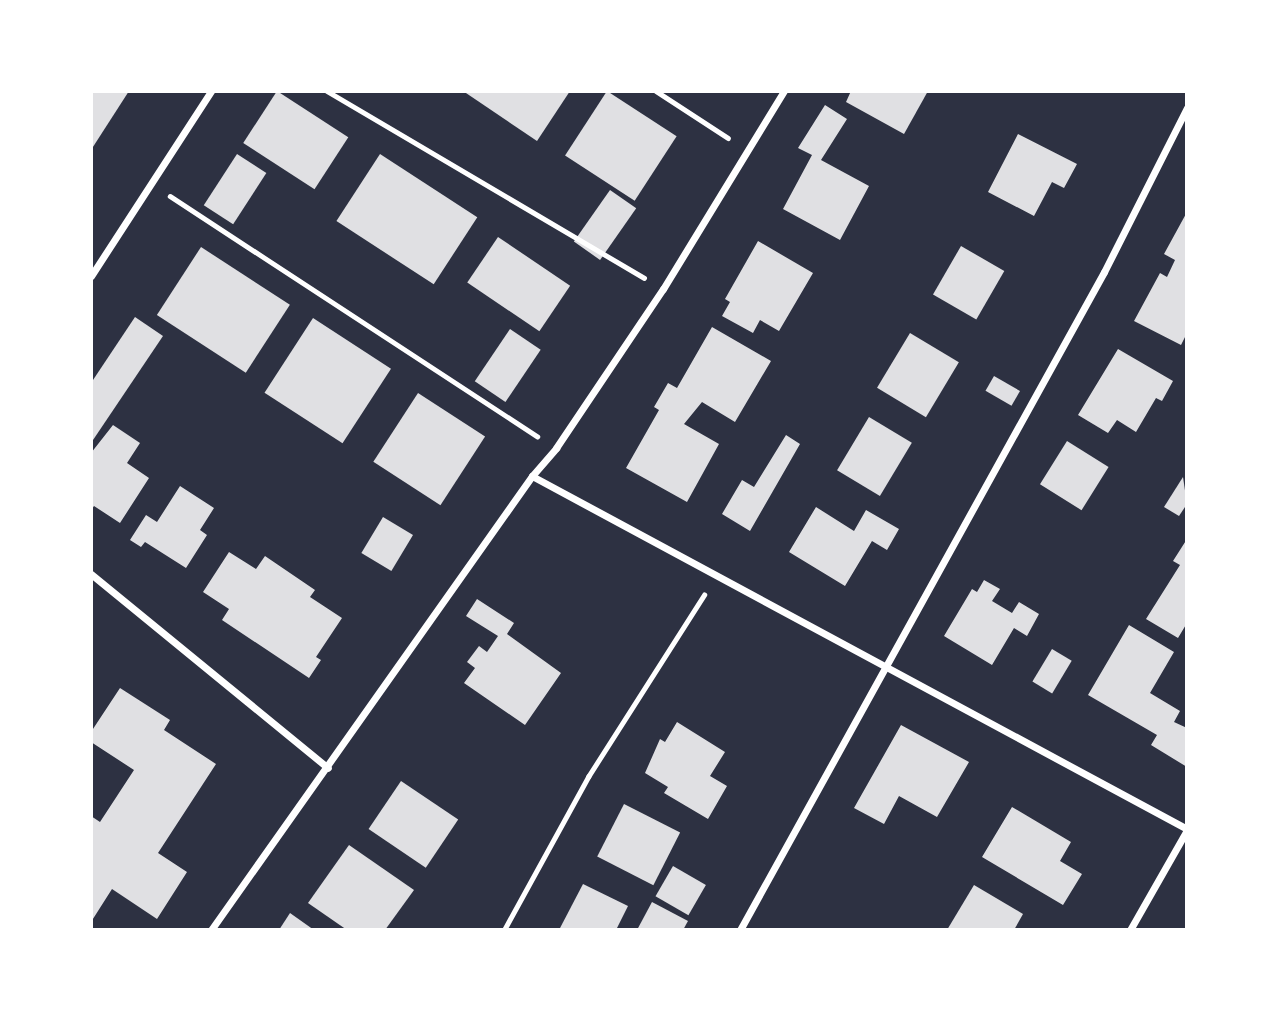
<!DOCTYPE html>
<style>
body{margin:0}
#map{position:relative;width:1278px;height:1021px;overflow:hidden;background:#2d3142;font-family:Roboto,sans-serif}
div>[style]{position:absolute}
.building>*{inset:0;background:#e0e0e3;transform-origin:0 0}
.path>*{height:4.5px;margin:-2.25px;padding:0 2.25px;transform-origin:2.25px;border-radius:2.25px;background:#fff}
.minor>*{height:7px;margin:-3.5px;padding:0 3.5px;transform-origin:3.5px;border-radius:3.5px;background:#fff}
span{translate:-50% -50%;white-space:nowrap;text-align:center;line-height:1.15;-webkit-text-stroke:6px #fff;paint-order:stroke}
.frame{position:absolute;inset:0;border:93px solid #fff;pointer-events:none}
</style>
<div id="map">
<div class="building">
<i style="clip-path:polygon(91px 91px,129px 91px,91px 150px)"></i>
<i style="left:277px;top:91px;width:85px;height:62px;rotate:33deg"></i>
<i style="clip-path:polygon(463px 91px,570px 91px,537px 141px)"></i>
<i style="left:607px;top:91px;width:83px;height:77px;rotate:33deg"></i>
<i style="clip-path:polygon(851px 91px,928px 91px,904px 134px,846px 102px)"></i>
<i style="clip-path:polygon(825px 105px,847px 119px,821px 160px,869px 186px,840px 240px,783px 209px,812px 155px,798px 148px)"></i>
<i style="clip-path:polygon(1018px 134px,1077px 164px,1064px 188px,1052px 182px,1034px 216px,988px 192px)"></i>
<i style="left:237px;top:154px;width:35px;height:61px;rotate:33deg"></i>
<i style="left:380px;top:154px;width:116px;height:80px;rotate:33deg"></i>
<i style="left:610px;top:190px;width:32px;height:63px;rotate:35deg"></i>
<i style="clip-path:polygon(1187px 212px,1187px 333px,1181px 345px,1134px 321px,1160px 273px,1167px 277px,1175px 260px,1164px 254px)"></i>
<i style="left:498px;top:237px;width:87px;height:55px;rotate:34deg"></i>
<i style="clip-path:polygon(758px 241px,813px 273px,779px 331px,760px 320px,753px 333px,722px 316px,730px 302px,725px 299px)"></i>
<i style="left:961px;top:246px;width:50px;height:56px;rotate:30deg"></i>
<i style="left:201px;top:247px;width:106px;height:81px;rotate:33deg"></i>
<i style="clip-path:polygon(135px 317px,163px 336px,91px 443px,91px 383px)"></i>
<i style="left:313px;top:318px;width:93px;height:89px;rotate:33deg"></i>
<i style="clip-path:polygon(712px 327px,771px 361px,735px 422px,702px 402px,684px 424px,719px 444px,687px 502px,626px 468px,659px 410px,654px 407px,668px 383px,677px 388px)"></i>
<i style="left:510px;top:329px;width:37px;height:63px;rotate:34deg"></i>
<i style="left:910px;top:333px;width:57px;height:64px;rotate:31deg"></i>
<i style="clip-path:polygon(1118px 349px,1173px 381px,1162px 401px,1156px 398px,1136px 432px,1117px 420px,1108px 433px,1078px 415px)"></i>
<i style="left:994px;top:376px;width:30px;height:17px;rotate:30deg"></i>
<i style="left:418px;top:393px;width:80px;height:82px;rotate:33deg"></i>
<i style="left:869px;top:417px;width:50px;height:62px;rotate:31deg"></i>
<i style="clip-path:polygon(113px 425px,140px 443px,127px 463px,149px 478px,120px 523px,94px 506px,91px 510px,91px 453px)"></i>
<i style="clip-path:polygon(786px 435px,800px 444px,750px 531px,722px 514px,742px 480px,754px 487px)"></i>
<i style="left:1067px;top:441px;width:49px;height:51px;rotate:32deg"></i>
<i style="clip-path:polygon(1183px 477px,1187px 504px,1179px 516px,1164px 507px)"></i>
<i style="clip-path:polygon(180px 486px,214px 508px,200px 530px,207px 535px,186px 568px,145px 542px,141px 547px,130px 540px,146px 515px,157px 522px)"></i>
<i style="clip-path:polygon(816px 507px,854px 531px,866px 510px,899px 529px,887px 550px,872px 541px,845px 586px,789px 552px)"></i>
<i style="left:383px;top:517px;width:35px;height:42px;rotate:31deg"></i>
<i style="clip-path:polygon(1187px 539px,1187px 623px,1178px 638px,1146px 619px,1180px 565px,1173px 561px)"></i>
<i style="clip-path:polygon(229px 552px,256px 569px,265px 556px,315px 590px,310px 597px,342px 618px,316px 657px,321px 660px,309px 678px,222px 620px,229px 609px,203px 592px)"></i>
<i style="clip-path:polygon(984px 580px,1000px 589px,992px 601px,1012px 613px,1019px 602px,1039px 614px,1027px 636px,1014px 628px,992px 665px,944px 636px,972px 589px,977px 592px)"></i>
<i style="clip-path:polygon(477px 599px,514px 623px,507px 634px,561px 673px,525px 725px,464px 683px,475px 668px,467px 662px,479px 646px,487px 652px,498px 636px,466px 616px)"></i>
<i style="clip-path:polygon(1129px 625px,1174px 652px,1150px 693px,1180px 711px,1174px 722px,1187px 728px,1187px 767px,1151px 745px,1157px 735px,1088px 695px)"></i>
<i style="left:1052px;top:649px;width:23px;height:38px;rotate:31deg"></i>
<i style="clip-path:polygon(120px 688px,170px 720px,164px 730px,216px 764px,158px 853px,187px 872px,157px 919px,112px 889px,91px 922px,91px 816px,100px 822px,134px 770px,91px 742px,91px 732px)"></i>
<i style="clip-path:polygon(677px 722px,725px 752px,710px 776px,727px 786px,708px 819px,664px 793px,668px 787px,645px 773px,660px 739px,665px 742px)"></i>
<i style="clip-path:polygon(901px 725px,969px 762px,937px 817px,899px 796px,884px 824px,854px 808px)"></i>
<i style="left:401px;top:781px;width:69px;height:58px;rotate:34deg"></i>
<i style="left:624px;top:804px;width:63px;height:59px;rotate:27deg"></i>
<i style="clip-path:polygon(1012px 807px,1071px 842px,1060px 861px,1082px 874px,1063px 905px,982px 857px)"></i>
<i style="clip-path:polygon(349px 845px,414px 890px,385px 930px,347px 930px,308px 903px)"></i>
<i style="left:673px;top:866px;width:38px;height:35px;rotate:30deg"></i>
<i style="clip-path:polygon(583px 884px,628px 906px,616px 930px,559px 930px)"></i>
<i style="clip-path:polygon(974px 885px,1023px 914px,1014px 930px,947px 930px)"></i>
<i style="clip-path:polygon(652px 902px,688px 921px,683px 930px,637px 930px)"></i>
<i style="clip-path:polygon(290px 913px,314px 930px,279px 930px)"></i>
</div>
<div class="path">
<i style="left:327px;top:91px;width:368px;rotate:30.5deg"></i>
<i style="left:656px;top:91px;width:86px;rotate:33.1deg"></i>
<i style="left:170px;top:196px;width:439px;rotate:33.2deg"></i>
<i style="left:504px;top:930px;width:175px;rotate:-61.2deg"></i>
<i style="left:588px;top:777px;width:216px;rotate:-57.5deg"></i>
</div>
<div class="minor">
<i style="left:91px;top:276px;width:221px;rotate:-57deg"></i>
<i style="left:532px;top:476px;width:744px;rotate:28.32deg"></i>
<i style="left:91px;top:574px;width:306px;rotate:39.3deg"></i>
<i style="left:211px;top:930px;width:556px;rotate:-54.74deg"></i>
<i style="left:532px;top:476px;width:37px;rotate:-49deg"></i>
<i style="left:556px;top:448px;width:192px;rotate:-56.1deg"></i>
<i style="left:663px;top:289px;width:232px;rotate:-58.6deg"></i>
<i style="left:740px;top:930px;width:752px;rotate:-61.05deg"></i>
<i style="left:1104px;top:272px;width:184px;rotate:-63.2deg"></i>
<i style="left:1130px;top:930px;width:115px;rotate:-60.3deg"></i>
</div>
<div class="frame"></div>
</div>
